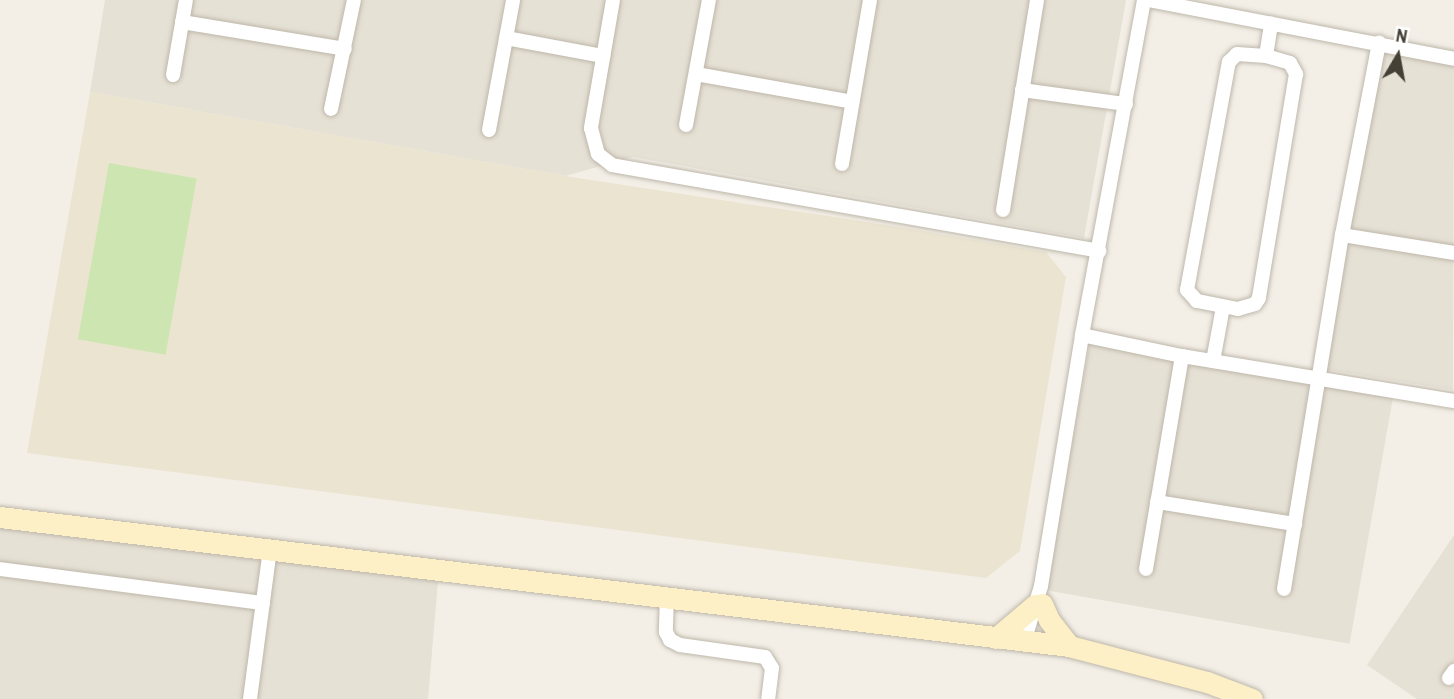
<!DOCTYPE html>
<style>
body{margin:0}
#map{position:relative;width:1454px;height:699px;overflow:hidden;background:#f3efe7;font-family:"Archivo Narrow",sans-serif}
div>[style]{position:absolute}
.residential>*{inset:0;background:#e6e1d5;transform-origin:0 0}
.education>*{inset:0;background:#ebe4d1}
.green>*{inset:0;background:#cde6b1;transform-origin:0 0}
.roads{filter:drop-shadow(0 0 2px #beb7aa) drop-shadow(0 0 2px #beb7aa)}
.street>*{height:14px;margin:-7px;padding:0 7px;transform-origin:7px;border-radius:7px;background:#fff}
.secondary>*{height:21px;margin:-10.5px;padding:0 10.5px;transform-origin:10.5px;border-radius:10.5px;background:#fdf0c7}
span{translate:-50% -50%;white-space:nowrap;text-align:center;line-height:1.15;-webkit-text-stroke:5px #fff;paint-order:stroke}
.north{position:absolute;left:1363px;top:21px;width:70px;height:70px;-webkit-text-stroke:5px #fff;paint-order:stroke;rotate:10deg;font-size:19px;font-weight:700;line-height:28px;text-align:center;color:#454036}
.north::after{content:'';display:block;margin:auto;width:24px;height:32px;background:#454036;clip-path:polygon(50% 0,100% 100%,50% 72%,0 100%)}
</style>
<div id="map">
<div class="residential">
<i style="clip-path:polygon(105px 0,1126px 0,1084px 238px,633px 157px,565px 176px,90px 92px)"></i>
<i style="clip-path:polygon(1381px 49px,1454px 63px,1453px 390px,1323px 369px)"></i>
<i style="left:1090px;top:342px;width:308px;height:252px;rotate:10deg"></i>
<i style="clip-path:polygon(0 517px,439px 570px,428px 699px,0 699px)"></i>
<i style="clip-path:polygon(1454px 535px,1454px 699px,1417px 699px,1367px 665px)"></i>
</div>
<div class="education">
<i style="clip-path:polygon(90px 92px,565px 176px,899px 227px,1046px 252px,1066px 277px,1020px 551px,986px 578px,27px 453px)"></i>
</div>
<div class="green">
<i style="left:109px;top:163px;width:89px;height:179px;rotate:10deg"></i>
</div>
<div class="roads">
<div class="street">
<i style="left:613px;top:0;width:130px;rotate:99.8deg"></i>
<i style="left:591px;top:128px;width:27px;rotate:75deg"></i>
<i style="left:598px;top:154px;width:18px;rotate:38deg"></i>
<i style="left:612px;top:165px;width:495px;rotate:10deg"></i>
<i style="left:1148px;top:0;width:312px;rotate:10.9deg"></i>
<i style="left:182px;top:22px;width:165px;rotate:9.4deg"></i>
<i style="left:506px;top:38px;width:99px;rotate:10.5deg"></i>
<i style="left:1237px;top:54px;width:29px;rotate:4deg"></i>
<i style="left:1266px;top:56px;width:25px;rotate:16deg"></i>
<i style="left:1290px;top:63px;width:13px;rotate:61deg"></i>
<i style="left:1296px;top:74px;width:227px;rotate:99.4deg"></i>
<i style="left:1259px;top:298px;width:7px;rotate:124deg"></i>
<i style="left:1255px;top:304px;width:18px;rotate:164deg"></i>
<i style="left:1238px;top:309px;width:42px;rotate:-169deg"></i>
<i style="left:1197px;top:301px;width:15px;rotate:-132deg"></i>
<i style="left:1187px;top:290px;width:232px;rotate:-79.6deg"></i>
<i style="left:1229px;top:62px;width:11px;rotate:-45deg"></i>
<i style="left:1266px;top:56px;width:33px;rotate:-81deg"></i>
<i style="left:696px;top:74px;width:159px;rotate:10.1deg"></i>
<i style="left:173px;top:75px;width:76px;rotate:-80.2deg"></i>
<i style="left:1022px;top:90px;width:105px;rotate:7.7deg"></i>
<i style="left:331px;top:109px;width:111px;rotate:-78.1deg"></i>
<i style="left:686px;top:125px;width:127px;rotate:-79.6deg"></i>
<i style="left:489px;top:130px;width:132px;rotate:-79.5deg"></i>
<i style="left:842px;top:164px;width:166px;rotate:-80.3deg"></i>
<i style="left:1003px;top:210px;width:213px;rotate:-80.8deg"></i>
<i style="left:1342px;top:235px;width:113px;rotate:9.1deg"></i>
<i style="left:1082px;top:335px;width:102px;rotate:11.9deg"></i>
<i style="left:1182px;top:356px;width:276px;rotate:9.4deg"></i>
<i style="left:1213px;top:361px;width:55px;rotate:-79.5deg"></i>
<i style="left:1157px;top:502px;width:140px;rotate:9.1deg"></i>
<i style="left:0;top:569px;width:265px;rotate:7.4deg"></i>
<i style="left:1146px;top:569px;width:216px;rotate:-80.4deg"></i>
<i style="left:1284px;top:589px;width:359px;rotate:-80.7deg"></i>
<i style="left:1342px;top:235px;width:196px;rotate:-79.1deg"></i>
<i style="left:667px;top:597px;width:35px;rotate:92deg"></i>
<i style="left:666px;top:632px;width:9px;rotate:63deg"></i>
<i style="left:670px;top:640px;width:11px;rotate:27deg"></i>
<i style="left:680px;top:645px;width:86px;rotate:8deg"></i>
<i style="left:765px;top:657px;width:13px;rotate:58deg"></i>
<i style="left:772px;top:668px;width:31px;rotate:97deg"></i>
<i style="left:1024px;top:642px;width:59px;rotate:-73.1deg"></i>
<i style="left:1041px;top:586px;width:254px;rotate:-80.7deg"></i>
<i style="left:1082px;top:335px;width:341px;rotate:-79.5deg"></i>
<i style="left:1449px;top:678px;width:9px;rotate:-54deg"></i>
<i style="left:250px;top:699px;width:150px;rotate:-82.4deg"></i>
</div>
<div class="secondary">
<i style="left:0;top:517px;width:1077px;rotate:6.88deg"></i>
<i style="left:1069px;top:646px;width:143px;rotate:14.6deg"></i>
<i style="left:1207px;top:682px;width:48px;rotate:20.7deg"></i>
<i style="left:1042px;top:604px;width:17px;rotate:66deg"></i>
<i style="left:1049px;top:620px;width:33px;rotate:52deg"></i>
<i style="left:996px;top:638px;width:51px;rotate:-40.2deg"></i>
</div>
</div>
<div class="north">N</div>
</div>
